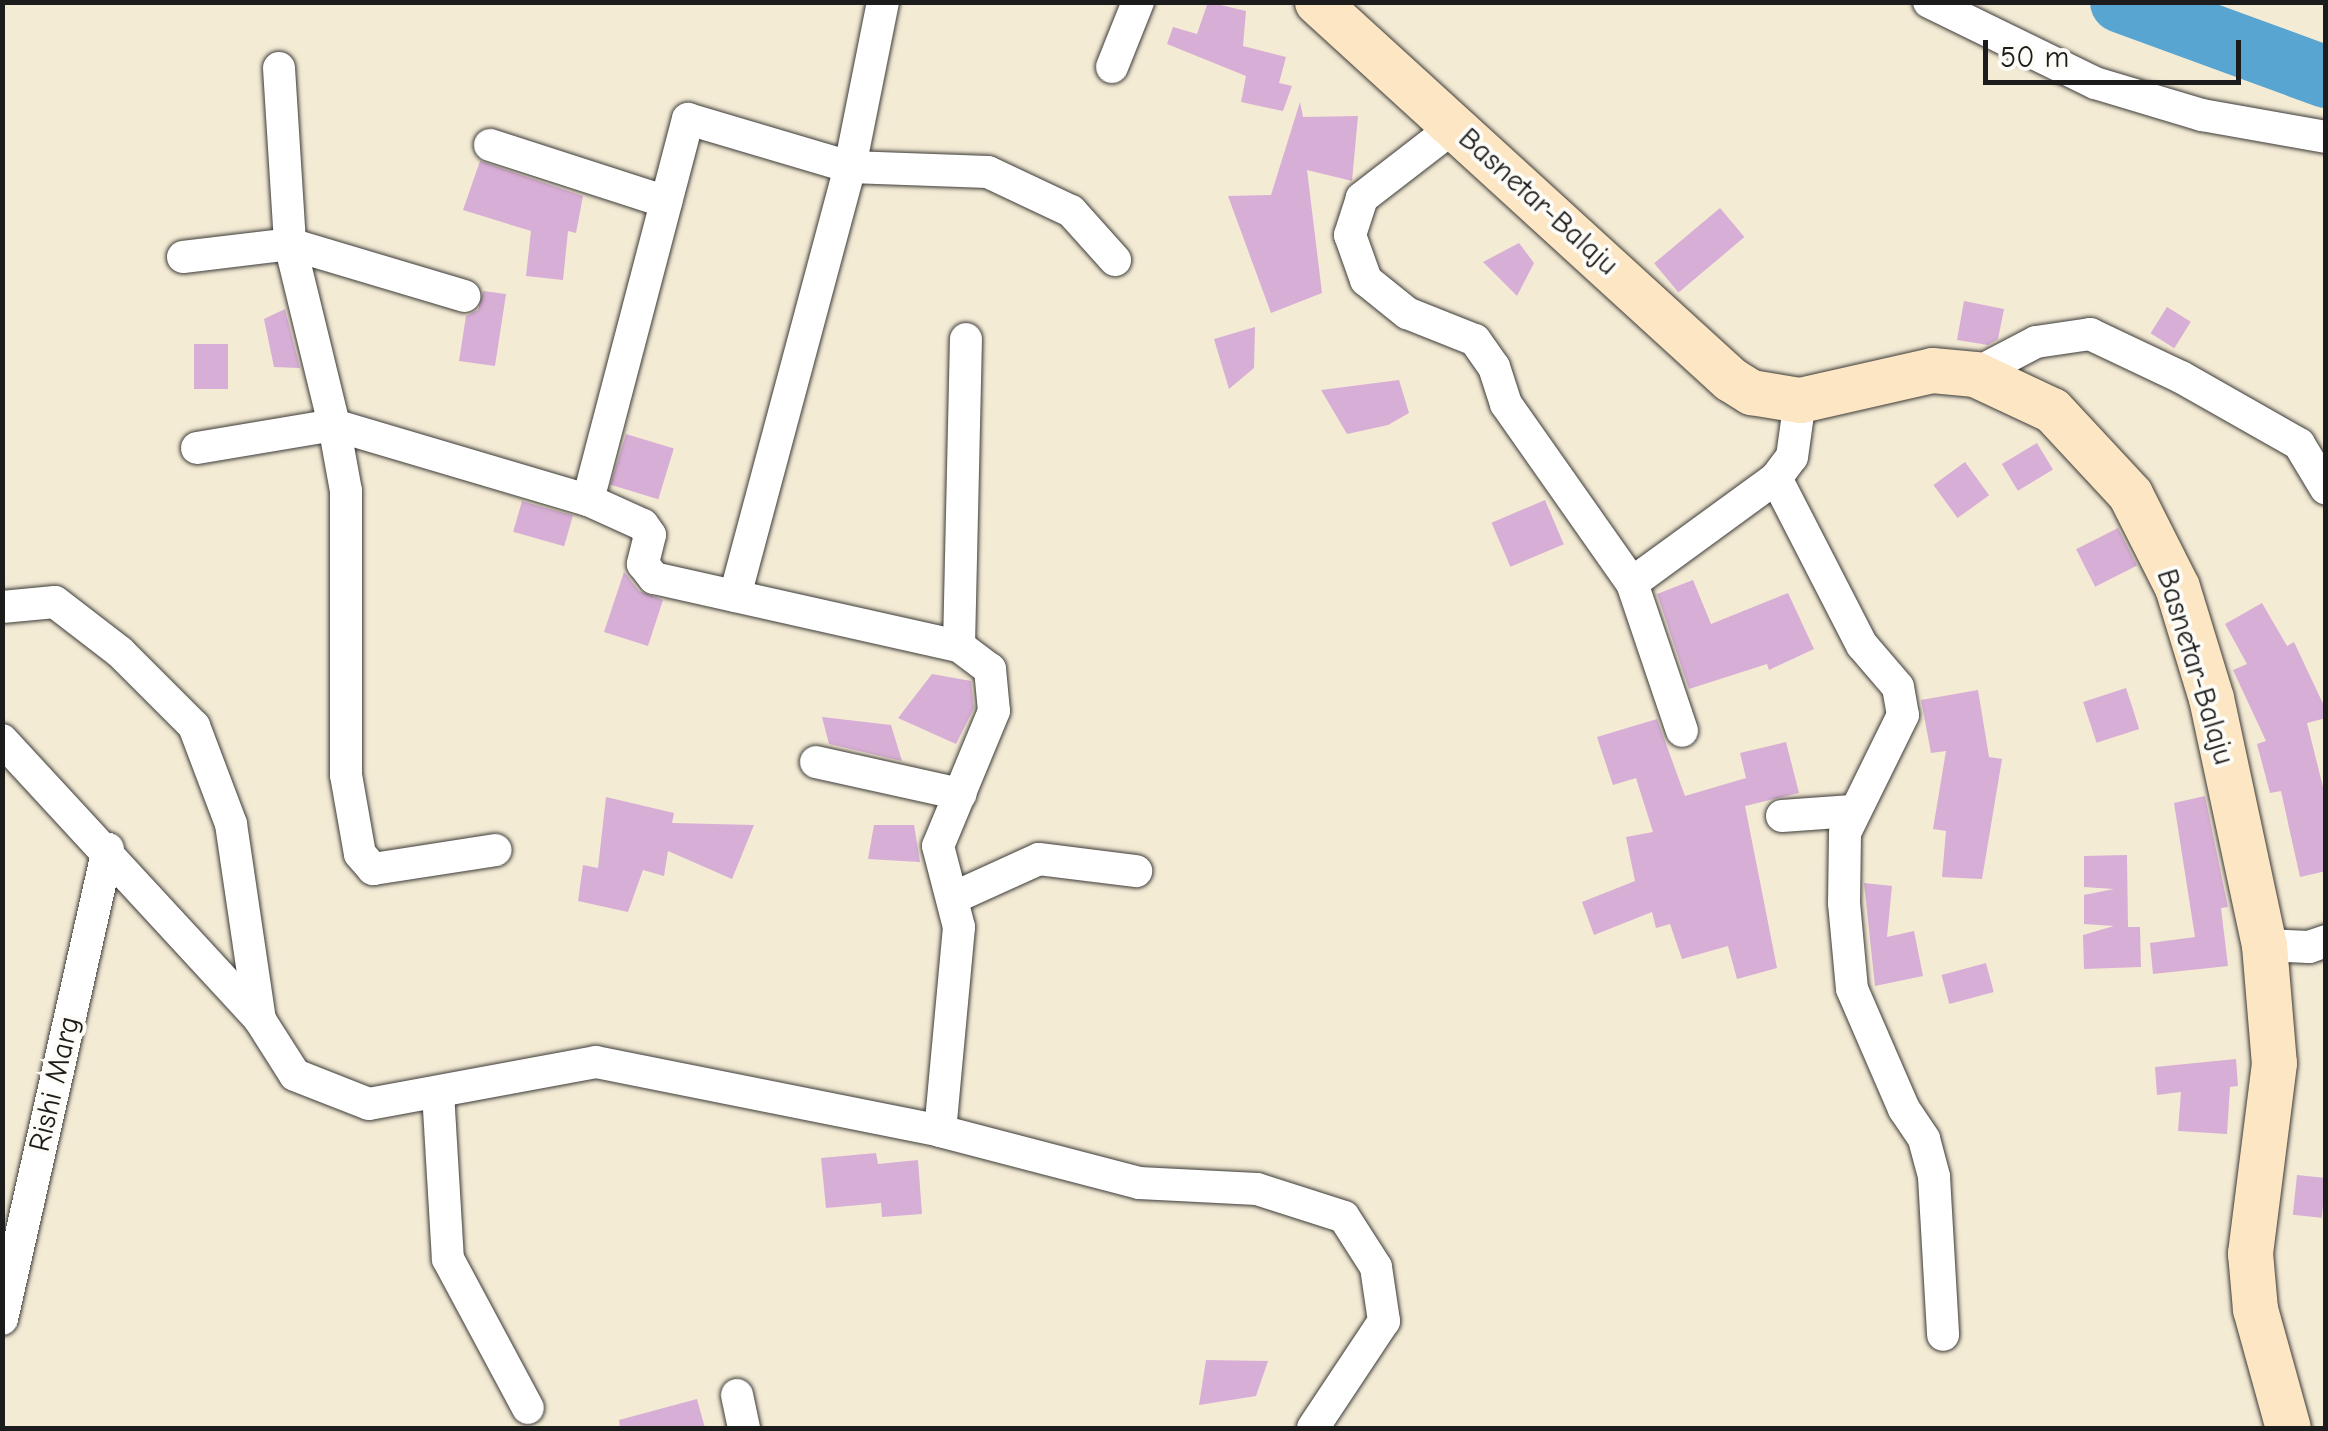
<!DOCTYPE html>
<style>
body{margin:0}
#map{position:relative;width:2328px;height:1431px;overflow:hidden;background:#f4ebd5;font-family:"Comic Neue",sans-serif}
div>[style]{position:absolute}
.river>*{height:62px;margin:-31px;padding:0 31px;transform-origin:31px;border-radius:31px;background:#59a5d1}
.building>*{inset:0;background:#d7aed5;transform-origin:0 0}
.roads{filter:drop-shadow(0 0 2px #3c3b38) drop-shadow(0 0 2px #3c3b38)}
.street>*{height:32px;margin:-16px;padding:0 16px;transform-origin:16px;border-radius:16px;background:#fff}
.secondary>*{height:45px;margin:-22.5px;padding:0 22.5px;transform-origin:22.5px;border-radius:22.5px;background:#fce6c4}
span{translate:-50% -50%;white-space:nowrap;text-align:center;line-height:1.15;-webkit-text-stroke:8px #fdfcf7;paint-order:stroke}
.street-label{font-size:30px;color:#1c1c1c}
.frame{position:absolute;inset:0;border:5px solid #1c1c1c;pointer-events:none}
.scale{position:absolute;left:1983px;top:40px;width:258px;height:45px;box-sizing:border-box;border:5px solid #1c1c1c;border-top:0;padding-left:12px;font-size:30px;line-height:35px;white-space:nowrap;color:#1c1c1c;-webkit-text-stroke:8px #fdfcf7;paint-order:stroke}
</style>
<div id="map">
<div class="river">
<i style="left:2121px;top:2px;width:218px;rotate:20.1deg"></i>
</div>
<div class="building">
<i style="clip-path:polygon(1208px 2px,1246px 11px,1243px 46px,1286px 57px,1279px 83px,1292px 86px,1283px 111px,1241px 102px,1246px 76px,1167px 44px,1173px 27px,1197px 34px)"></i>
<i style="clip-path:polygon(1300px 102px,1303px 117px,1358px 116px,1352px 181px,1307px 170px,1322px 293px,1271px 313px,1228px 196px,1271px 195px)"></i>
<i style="clip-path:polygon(480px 161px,583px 196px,576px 233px,568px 231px,563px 280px,526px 276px,531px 231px,463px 210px)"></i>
<i style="left:1720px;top:208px;width:38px;height:86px;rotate:50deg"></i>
<i style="clip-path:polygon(1519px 243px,1534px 263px,1517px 296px,1483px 262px)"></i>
<i style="clip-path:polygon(483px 291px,506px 294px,495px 366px,459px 361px,466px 316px,478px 310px)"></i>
<i style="clip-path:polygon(1964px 301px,2004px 309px,1998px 339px,1988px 345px,1957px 340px)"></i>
<i style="left:2167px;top:307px;width:28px;height:31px;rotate:32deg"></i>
<i style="clip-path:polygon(285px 309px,300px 368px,274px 367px,264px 319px)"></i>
<i style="clip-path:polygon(1255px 327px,1254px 368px,1229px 389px,1214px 339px)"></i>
<i style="left:194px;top:344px;width:34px;height:45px"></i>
<i style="clip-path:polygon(1399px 380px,1409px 413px,1388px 425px,1347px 434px,1321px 390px)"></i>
<i style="left:626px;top:434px;width:50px;height:53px;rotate:17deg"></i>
<i style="left:2037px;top:443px;width:31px;height:41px;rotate:59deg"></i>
<i style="left:1965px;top:462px;width:41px;height:39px;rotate:54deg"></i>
<i style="left:1545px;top:500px;width:48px;height:58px;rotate:67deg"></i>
<i style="left:522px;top:501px;width:53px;height:32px;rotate:16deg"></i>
<i style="left:2118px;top:528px;width:42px;height:47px;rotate:63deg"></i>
<i style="clip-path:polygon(624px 572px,639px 591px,663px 600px,648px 646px,604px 632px)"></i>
<i style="clip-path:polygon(1693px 580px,1711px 624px,1788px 593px,1814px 649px,1769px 670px,1767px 664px,1689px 689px,1657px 594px)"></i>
<i style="clip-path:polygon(2262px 603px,2287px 646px,2294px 642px,2326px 710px,2326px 718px,2307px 723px,2326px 799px,2326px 871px,2300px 877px,2281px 791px,2270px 793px,2257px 744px,2266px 741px,2233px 670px,2247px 664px,2225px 624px)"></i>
<i style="clip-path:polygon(932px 674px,971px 681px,974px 708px,956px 744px,898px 718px)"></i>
<i style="left:2126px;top:688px;width:43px;height:45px;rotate:72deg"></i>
<i style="clip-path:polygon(1978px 690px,1989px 757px,2002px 759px,1982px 879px,1942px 877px,1946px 831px,1933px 829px,1946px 751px,1931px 753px,1921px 700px)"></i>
<i style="clip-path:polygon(822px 717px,891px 725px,902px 761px,829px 744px)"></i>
<i style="clip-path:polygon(1657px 719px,1685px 796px,1746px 778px,1740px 753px,1786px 742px,1799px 793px,1745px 806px,1777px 968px,1737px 979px,1728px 946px,1682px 959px,1670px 924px,1656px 928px,1652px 912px,1594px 935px,1582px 902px,1635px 881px,1626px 837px,1653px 832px,1636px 778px,1613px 785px,1597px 737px)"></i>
<i style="clip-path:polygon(2205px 796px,2228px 907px,2221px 908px,2228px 966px,2153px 974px,2150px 943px,2195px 937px,2174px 803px)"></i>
<i style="clip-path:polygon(606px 797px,674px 813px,672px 823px,754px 825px,732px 879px,668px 851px,664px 876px,643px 870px,628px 912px,578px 901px,583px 865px,598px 868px)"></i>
<i style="clip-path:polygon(874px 825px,914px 825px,920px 862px,868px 859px)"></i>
<i style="clip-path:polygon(2127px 855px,2128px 927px,2140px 927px,2141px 967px,2084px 969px,2083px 935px,2114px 926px,2084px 924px,2084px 895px,2114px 889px,2084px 887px,2084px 856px)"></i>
<i style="clip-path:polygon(1864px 883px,1892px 886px,1887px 937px,1914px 931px,1923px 976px,1875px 986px)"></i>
<i style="left:1986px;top:963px;width:30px;height:46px;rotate:75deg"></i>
<i style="clip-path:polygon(2236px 1059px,2238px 1086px,2230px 1087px,2227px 1134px,2178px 1131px,2181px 1092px,2157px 1095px,2155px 1067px)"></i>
<i style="clip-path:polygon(876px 1153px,878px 1164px,918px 1160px,922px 1214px,882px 1217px,881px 1203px,826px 1208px,821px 1158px)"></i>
<i style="left:2297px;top:1175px;width:29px;height:40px;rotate:6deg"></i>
<i style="clip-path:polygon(1206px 1360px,1268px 1361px,1256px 1396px,1199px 1405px)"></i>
<i style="clip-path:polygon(697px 1399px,705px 1428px,620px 1428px,619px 1420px)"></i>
</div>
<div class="roads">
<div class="street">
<i style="left:1929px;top:2px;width:185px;rotate:26deg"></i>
<i style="left:2095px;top:83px;width:112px;rotate:16.7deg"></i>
<i style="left:2202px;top:115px;width:126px;rotate:10.1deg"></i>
<i style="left:1112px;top:67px;width:70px;rotate:-68.2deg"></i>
<i style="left:279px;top:68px;width:176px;rotate:86.4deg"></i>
<i style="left:290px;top:244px;width:186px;rotate:76.3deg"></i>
<i style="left:334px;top:425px;width:265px;rotate:16.5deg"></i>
<i style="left:588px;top:500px;width:60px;rotate:24.4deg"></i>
<i style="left:643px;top:525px;width:12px;rotate:55deg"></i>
<i style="left:650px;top:535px;width:30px;rotate:104deg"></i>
<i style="left:643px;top:564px;width:18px;rotate:52deg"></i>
<i style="left:654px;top:578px;width:312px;rotate:12.6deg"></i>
<i style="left:959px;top:646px;width:39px;rotate:37deg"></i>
<i style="left:990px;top:669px;width:42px;rotate:84.6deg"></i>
<i style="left:994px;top:711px;width:146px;rotate:112.5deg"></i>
<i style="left:938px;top:846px;width:84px;rotate:75.5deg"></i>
<i style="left:959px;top:927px;width:205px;rotate:95.3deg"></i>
<i style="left:1455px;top:126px;width:118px;rotate:142.3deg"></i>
<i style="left:1362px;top:198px;width:39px;rotate:108deg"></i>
<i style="left:1350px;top:235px;width:48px;rotate:70.4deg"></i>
<i style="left:1366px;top:280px;width:53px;rotate:38.8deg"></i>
<i style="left:1407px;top:313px;width:73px;rotate:21.7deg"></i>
<i style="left:1475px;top:340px;width:33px;rotate:55deg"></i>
<i style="left:1494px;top:367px;width:39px;rotate:72deg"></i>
<i style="left:1506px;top:404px;width:219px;rotate:54.9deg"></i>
<i style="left:1632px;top:583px;width:156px;rotate:71.3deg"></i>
<i style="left:490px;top:145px;width:185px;rotate:17.9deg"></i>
<i style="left:183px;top:257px;width:108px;rotate:-6.9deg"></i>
<i style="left:290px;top:244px;width:182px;rotate:16.6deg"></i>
<i style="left:1975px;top:374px;width:69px;rotate:-27.7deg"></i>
<i style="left:2036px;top:342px;width:55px;rotate:-8.4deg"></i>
<i style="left:2090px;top:334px;width:101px;rotate:25.3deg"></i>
<i style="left:2181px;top:377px;width:136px;rotate:29.6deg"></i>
<i style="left:2299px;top:444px;width:52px;rotate:59deg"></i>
<i style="left:197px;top:448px;width:139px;rotate:-9.5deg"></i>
<i style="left:334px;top:425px;width:67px;rotate:79.7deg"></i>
<i style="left:346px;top:491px;width:284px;rotate:90deg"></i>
<i style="left:346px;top:775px;width:80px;rotate:80deg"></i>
<i style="left:360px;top:854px;width:20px;rotate:49deg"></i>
<i style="left:373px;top:869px;width:124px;rotate:-8.8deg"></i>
<i style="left:1776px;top:478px;width:188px;rotate:62.8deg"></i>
<i style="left:1862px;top:645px;width:55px;rotate:49.4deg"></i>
<i style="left:1898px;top:687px;width:28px;rotate:80deg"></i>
<i style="left:1903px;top:715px;width:131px;rotate:116.2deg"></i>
<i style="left:1845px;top:833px;width:70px;rotate:90.8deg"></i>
<i style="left:1844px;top:903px;width:86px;rotate:84.7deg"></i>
<i style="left:1852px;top:989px;width:131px;rotate:66.6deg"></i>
<i style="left:1904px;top:1109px;width:36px;rotate:56deg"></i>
<i style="left:1924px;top:1139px;width:39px;rotate:75deg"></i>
<i style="left:1934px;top:1177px;width:158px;rotate:86.7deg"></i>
<i style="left:588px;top:500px;width:394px;rotate:-75.3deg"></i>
<i style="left:688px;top:119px;width:169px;rotate:16.5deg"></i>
<i style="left:850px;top:167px;width:138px;rotate:2.1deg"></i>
<i style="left:988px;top:172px;width:92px;rotate:25.2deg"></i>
<i style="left:1071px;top:211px;width:66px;rotate:48.1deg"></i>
<i style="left:1632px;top:583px;width:178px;rotate:-36.1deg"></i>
<i style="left:1776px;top:478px;width:26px;rotate:-53deg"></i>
<i style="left:1792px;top:457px;width:58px;rotate:-82deg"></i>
<i style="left:735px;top:596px;width:444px;rotate:-75deg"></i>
<i style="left:850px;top:167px;width:168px;rotate:-78.7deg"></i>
<i style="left:2px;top:607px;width:53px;rotate:-5.4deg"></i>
<i style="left:55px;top:602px;width:82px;rotate:37.6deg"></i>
<i style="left:120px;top:652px;width:105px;rotate:45deg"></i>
<i style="left:194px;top:726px;width:105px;rotate:69.3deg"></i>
<i style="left:231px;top:824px;width:198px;rotate:81.6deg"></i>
<i style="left:959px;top:646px;width:307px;rotate:-88.7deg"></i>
<i style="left:2px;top:740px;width:381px;rotate:47.3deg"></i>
<i style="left:260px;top:1020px;width:65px;rotate:57.5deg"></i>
<i style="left:295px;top:1075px;width:79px;rotate:21.4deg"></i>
<i style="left:369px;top:1104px;width:231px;rotate:-10.5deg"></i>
<i style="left:596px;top:1062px;width:351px;rotate:11.3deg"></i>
<i style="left:940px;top:1131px;width:206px;rotate:14.6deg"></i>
<i style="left:1139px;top:1183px;width:118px;rotate:2.9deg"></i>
<i style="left:1257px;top:1189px;width:91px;rotate:17.8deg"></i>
<i style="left:1344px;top:1217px;width:59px;rotate:57.4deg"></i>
<i style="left:1376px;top:1267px;width:55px;rotate:81.6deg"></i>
<i style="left:1384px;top:1321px;width:128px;rotate:123.6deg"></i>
<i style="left:816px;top:762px;width:148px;rotate:12.5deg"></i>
<i style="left:1782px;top:816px;width:70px;rotate:-4.1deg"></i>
<i style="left:953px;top:898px;width:94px;rotate:-24.4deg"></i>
<i style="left:1039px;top:859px;width:98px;rotate:7.1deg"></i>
<i style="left:2264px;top:945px;width:45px;rotate:2.5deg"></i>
<i style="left:2309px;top:947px;width:18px;rotate:-19deg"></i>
<i style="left:438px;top:1092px;width:167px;rotate:86.6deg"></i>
<i style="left:448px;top:1259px;width:169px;rotate:61.8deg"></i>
<i style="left:2px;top:1319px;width:482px;rotate:-77.3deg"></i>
<i style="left:737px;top:1395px;width:34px;rotate:78deg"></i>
</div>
<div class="secondary">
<i style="left:1317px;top:2px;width:559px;rotate:42.39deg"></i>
<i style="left:1730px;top:379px;width:25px;rotate:32deg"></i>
<i style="left:1751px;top:392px;width:50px;rotate:9.3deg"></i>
<i style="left:1800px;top:400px;width:135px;rotate:-12.8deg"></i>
<i style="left:1932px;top:370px;width:43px;rotate:5.3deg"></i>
<i style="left:1975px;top:374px;width:85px;rotate:25.1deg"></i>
<i style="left:2052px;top:410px;width:115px;rotate:47.1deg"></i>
<i style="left:2130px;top:494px;width:104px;rotate:63.2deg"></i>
<i style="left:2177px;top:587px;width:116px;rotate:73deg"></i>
<i style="left:2211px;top:698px;width:253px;rotate:77.9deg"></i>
<i style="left:2264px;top:945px;width:118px;rotate:85.2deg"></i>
<i style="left:2274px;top:1063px;width:192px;rotate:97.2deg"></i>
<i style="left:2250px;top:1253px;width:56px;rotate:84.9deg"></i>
<i style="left:2255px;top:1309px;width:123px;rotate:74.5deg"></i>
</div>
</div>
<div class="street-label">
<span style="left:1538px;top:202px;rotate:42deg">Basnetar-Balaju</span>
<span style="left:2195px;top:667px;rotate:73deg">Basnetar-Balaju</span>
<span style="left:55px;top:1084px;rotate:-77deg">Rishi Marg</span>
</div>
<div class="frame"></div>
<div class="scale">50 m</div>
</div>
